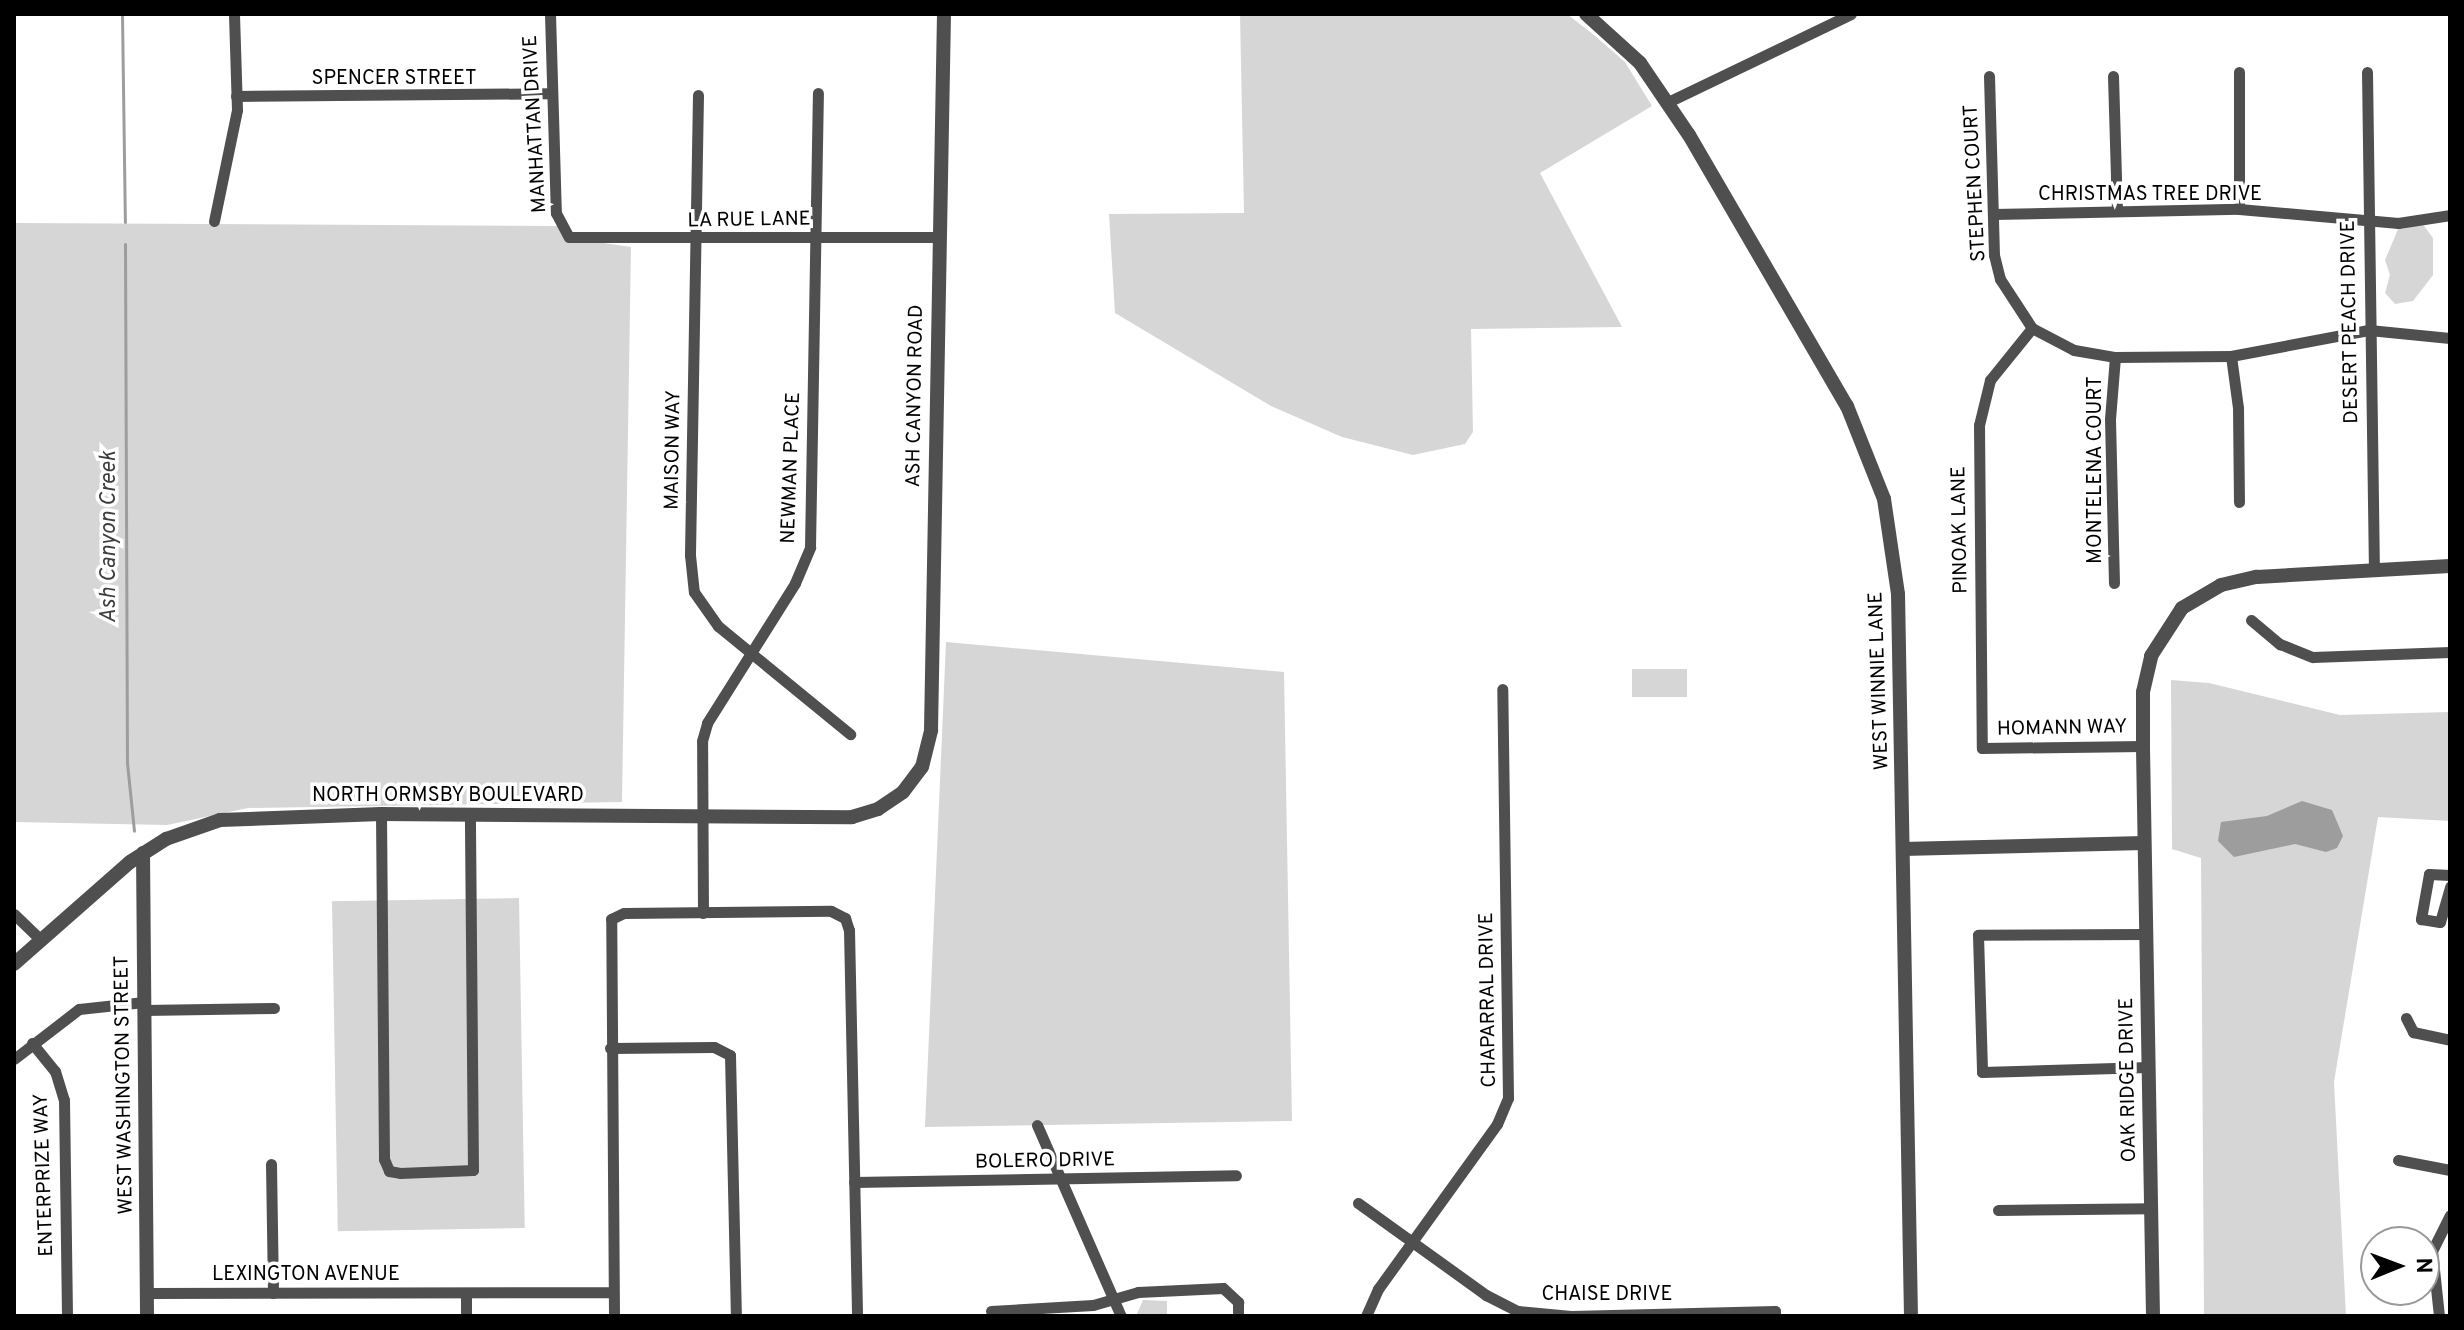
<!DOCTYPE html>
<style>
body{margin:0}
#map{position:relative;width:2464px;height:1330px;overflow:hidden;background:#fff;font-family:Overpass,sans-serif}
div>[style]{position:absolute}
.green>*{inset:0;background:#d6d6d6;transform-origin:0 0}
.water>*{inset:0;background:#9d9d9d}
.stream>*{height:3px;margin:-1.5px;padding:0 1.5px;transform-origin:1.5px;border-radius:1.5px;background:#9d9d9d}
.minor>*{height:11px;margin:-5.5px;padding:0 5.5px;transform-origin:5.5px;border-radius:5.5px;background:#4f4f4f}
.tertiary>*{height:14px;margin:-7px;padding:0 7px;transform-origin:7px;border-radius:7px;background:#4f4f4f}
span{translate:-50% -50%;white-space:nowrap;text-align:center;line-height:1.15;-webkit-text-stroke:7px #fff;paint-order:stroke}
.street-label{font-size:20px;color:#000}
.water-label{font-size:22px;color:#3e3e3e;font-style:italic}
.frame{position:absolute;inset:0;border:16px solid #000;pointer-events:none}
.north{position:absolute;left:2360px;top:1226px;width:80px;height:80px;box-sizing:border-box;background:#fff;border:2px solid #999;border-radius:50%;rotate:89deg;font-size:22px;font-weight:700;line-height:32px;text-align:center;color:#000}
.north::after{content:'';display:block;margin:auto;width:28px;height:36px;background:#000;clip-path:polygon(50% 0,100% 100%,50% 72%,0 100%)}
</style>
<div id="map">
<div class="green">
<i style="clip-path:polygon(1240px 14px,1567px 14px,1594px 35px,1625px 62px,1652px 106px,1540px 173px,1622px 327px,1471px 329px,1473px 432px,1465px 444px,1413px 455px,1342px 437px,1271px 406px,1115px 313px,1109px 214px,1244px 213px)"></i>
<i style="clip-path:polygon(14px 223px,559px 226px,583px 240px,631px 247px,622px 802px,248px 808px,167px 825px,14px 822px)"></i>
<i style="clip-path:polygon(2422px 223px,2433px 238px,2433px 275px,2413px 301px,2395px 304px,2385px 293px,2390px 275px,2385px 260px,2399px 227px)"></i>
<i style="clip-path:polygon(946px 642px,1284px 672px,1292px 1121px,925px 1127px)"></i>
<i style="left:1687px;top:669px;width:28px;height:55px;rotate:90deg"></i>
<i style="clip-path:polygon(2171px 680px,2209px 683px,2340px 715px,2450px 712px,2450px 821px,2378px 817px,2334px 1082px,2346px 1316px,2204px 1316px,2201px 858px,2172px 849px)"></i>
<i style="left:519px;top:898px;width:330px;height:187px;rotate:89deg"></i>
<i style="clip-path:polygon(1143px 1300px,1167px 1301px,1167px 1316px,1136px 1316px)"></i>
</div>
<div class="water">
<i style="clip-path:polygon(2302px 801px,2332px 810px,2343px 836px,2337px 848px,2326px 852px,2295px 844px,2234px 857px,2218px 841px,2221px 822px,2267px 816px)"></i>
</div>
<div class="stream">
<i style="left:122px;top:14px;width:208px;rotate:89.2deg"></i>
<i style="left:125px;top:244px;width:519px;rotate:89.78deg"></i>
<i style="left:127px;top:763px;width:68px;rotate:84.1deg"></i>
</div>
<div class="minor">
<i style="left:550px;top:14px;width:199px;rotate:88.3deg"></i>
<i style="left:556px;top:213px;width:27px;rotate:62deg"></i>
<i style="left:569px;top:237px;width:369px"></i>
<i style="left:2367px;top:72px;width:498px;rotate:89.2deg"></i>
<i style="left:1989px;top:76px;width:179px;rotate:88.4deg"></i>
<i style="left:1994px;top:255px;width:25px;rotate:76deg"></i>
<i style="left:2000px;top:279px;width:59px;rotate:56.9deg"></i>
<i style="left:2032px;top:328px;width:47px;rotate:27.6deg"></i>
<i style="left:2074px;top:350px;width:42px;rotate:9.7deg"></i>
<i style="left:2115px;top:357px;width:116px;rotate:-0.5deg"></i>
<i style="left:2231px;top:356px;width:140px;rotate:-10.7deg"></i>
<i style="left:2369px;top:330px;width:81px;rotate:5.6deg"></i>
<i style="left:2113px;top:76px;width:135px;rotate:88.3deg"></i>
<i style="left:698px;top:95px;width:460px;rotate:91deg"></i>
<i style="left:690px;top:555px;width:37px;rotate:84deg"></i>
<i style="left:694px;top:592px;width:42px;rotate:54.8deg"></i>
<i style="left:718px;top:626px;width:171px;rotate:39.3deg"></i>
<i style="left:236px;top:96px;width:314px;rotate:-0.5deg"></i>
<i style="left:1668px;top:102px;width:203px;rotate:-25.7deg"></i>
<i style="left:2239px;top:209px;width:137px;rotate:-90deg"></i>
<i style="left:1993px;top:214px;width:246px;rotate:-1.2deg"></i>
<i style="left:2239px;top:209px;width:160px;rotate:5deg"></i>
<i style="left:2398px;top:223px;width:53px;rotate:-8.7deg"></i>
<i style="left:214px;top:221px;width:113px;rotate:-78.3deg"></i>
<i style="left:237px;top:110px;width:96px;rotate:-91.8deg"></i>
<i style="left:2032px;top:328px;width:67px;rotate:128.9deg"></i>
<i style="left:1990px;top:380px;width:46px;rotate:103.7deg"></i>
<i style="left:1979px;top:425px;width:323px;rotate:89.5deg"></i>
<i style="left:1982px;top:748px;width:161px;rotate:-0.7deg"></i>
<i style="left:2231px;top:356px;width:52px;rotate:82.3deg"></i>
<i style="left:2238px;top:408px;width:94px;rotate:89.4deg"></i>
<i style="left:2114px;top:583px;width:164px;rotate:-91.4deg"></i>
<i style="left:2110px;top:419px;width:62px;rotate:-85.4deg"></i>
<i style="left:2251px;top:620px;width:38px;rotate:40deg"></i>
<i style="left:2280px;top:644px;width:35px;rotate:22deg"></i>
<i style="left:2313px;top:657px;width:137px;rotate:-2.1deg"></i>
<i style="left:381px;top:814px;width:345px;rotate:89.5deg"></i>
<i style="left:384px;top:1159px;width:13px;rotate:67deg"></i>
<i style="left:389px;top:1171px;width:11px;rotate:10deg"></i>
<i style="left:400px;top:1173px;width:73px;rotate:-2.4deg"></i>
<i style="left:473px;top:1170px;width:355px;rotate:-90.5deg"></i>
<i style="left:2450px;top:875px;width:21px;rotate:-177deg"></i>
<i style="left:2429px;top:874px;width:46px;rotate:100.1deg"></i>
<i style="left:2421px;top:919px;width:19px;rotate:9deg"></i>
<i style="left:2440px;top:922px;width:37px;rotate:-74deg"></i>
<i style="left:703px;top:913px;width:172px;rotate:-90.3deg"></i>
<i style="left:702px;top:741px;width:19px;rotate:-74deg"></i>
<i style="left:707px;top:723px;width:165px;rotate:-57.8deg"></i>
<i style="left:795px;top:583px;width:39px;rotate:-67deg"></i>
<i style="left:810px;top:547px;width:454px;rotate:-89deg"></i>
<i style="left:14px;top:914px;width:37px;rotate:44deg"></i>
<i style="left:2145px;top:934px;width:167px;rotate:179.7deg"></i>
<i style="left:1978px;top:935px;width:137px;rotate:88.3deg"></i>
<i style="left:1982px;top:1072px;width:166px;rotate:-1.7deg"></i>
<i style="left:144px;top:1010px;width:130px;rotate:-0.9deg"></i>
<i style="left:2406px;top:1018px;width:16px;rotate:63deg"></i>
<i style="left:2413px;top:1032px;width:38px;rotate:12deg"></i>
<i style="left:32px;top:1043px;width:36px;rotate:51deg"></i>
<i style="left:55px;top:1071px;width:30px;rotate:73deg"></i>
<i style="left:64px;top:1100px;width:216px;rotate:89.2deg"></i>
<i style="left:610px;top:1048px;width:104px;rotate:-0.6deg"></i>
<i style="left:714px;top:1047px;width:18px;rotate:27deg"></i>
<i style="left:730px;top:1055px;width:261px;rotate:88.7deg"></i>
<i style="left:14px;top:1059px;width:82px;rotate:-37.6deg"></i>
<i style="left:79px;top:1009px;width:65px;rotate:-6.1deg"></i>
<i style="left:1037px;top:1125px;width:209px;rotate:66.3deg"></i>
<i style="left:2398px;top:1160px;width:53px;rotate:10.9deg"></i>
<i style="left:271px;top:1164px;width:129px;rotate:89.1deg"></i>
<i style="left:854px;top:1182px;width:382px;rotate:-1deg"></i>
<i style="left:1358px;top:1203px;width:158px;rotate:35.7deg"></i>
<i style="left:1486px;top:1295px;width:36px;rotate:27deg"></i>
<i style="left:1518px;top:1311px;width:53px;rotate:5.4deg"></i>
<i style="left:1571px;top:1316px;width:204px;rotate:-1.4deg"></i>
<i style="left:1775px;top:1311px;width:5px;rotate:90deg"></i>
<i style="left:1998px;top:1210px;width:153px;rotate:-0.7deg"></i>
<i style="left:147px;top:1293px;width:466px;rotate:-0.1deg"></i>
<i style="left:991px;top:1311px;width:102px;rotate:-3.4deg"></i>
<i style="left:1093px;top:1305px;width:47px;rotate:-16.1deg"></i>
<i style="left:1138px;top:1292px;width:85px;rotate:-2.7deg"></i>
<i style="left:1223px;top:1288px;width:21px;rotate:43deg"></i>
<i style="left:1238px;top:1302px;width:14px;rotate:90deg"></i>
<i style="left:466px;top:1316px;width:23px;rotate:-90deg"></i>
<i style="left:614px;top:1316px;width:397px;rotate:-90.4deg"></i>
<i style="left:611px;top:919px;width:14px;rotate:-25deg"></i>
<i style="left:624px;top:913px;width:207px;rotate:-0.6deg"></i>
<i style="left:831px;top:911px;width:16px;rotate:27deg"></i>
<i style="left:845px;top:918px;width:13px;rotate:72deg"></i>
<i style="left:849px;top:930px;width:386px;rotate:88.8deg"></i>
<i style="left:1366px;top:1316px;width:30px;rotate:-66deg"></i>
<i style="left:1378px;top:1289px;width:203px;rotate:-54.2deg"></i>
<i style="left:1497px;top:1124px;width:28px;rotate:-67deg"></i>
<i style="left:1508px;top:1098px;width:409px;rotate:-90.8deg"></i>
<i style="left:2439px;top:1316px;width:65px;rotate:-96.1deg"></i>
<i style="left:2432px;top:1251px;width:40px;rotate:-63.4deg"></i>
</div>
<div class="tertiary">
<i style="left:1586px;top:14px;width:73px;rotate:42.2deg"></i>
<i style="left:1640px;top:63px;width:87px;rotate:55.8deg"></i>
<i style="left:1689px;top:135px;width:314px;rotate:59.8deg"></i>
<i style="left:1847px;top:406px;width:100px;rotate:68.3deg"></i>
<i style="left:1884px;top:499px;width:96px;rotate:81.6deg"></i>
<i style="left:1898px;top:594px;width:722px;rotate:88.97deg"></i>
<i style="left:1903px;top:849px;width:241px;rotate:-1.4deg"></i>
<i style="left:143px;top:853px;width:463px;rotate:89.5deg"></i>
<i style="left:14px;top:964px;width:154px;rotate:-41.3deg"></i>
<i style="left:130px;top:862px;width:43px;rotate:-32.6deg"></i>
<i style="left:166px;top:839px;width:57px;rotate:-19.4deg"></i>
<i style="left:220px;top:820px;width:161px;rotate:-2.1deg"></i>
<i style="left:381px;top:814px;width:471px;rotate:0.4deg"></i>
<i style="left:852px;top:817px;width:27px;rotate:-17deg"></i>
<i style="left:878px;top:809px;width:30px;rotate:-34deg"></i>
<i style="left:903px;top:792px;width:31px;rotate:-53deg"></i>
<i style="left:922px;top:767px;width:38px;rotate:-76deg"></i>
<i style="left:931px;top:730px;width:716px;rotate:-88.96deg"></i>
<i style="left:2153px;top:1316px;width:570px;rotate:-91.01deg"></i>
<i style="left:2143px;top:746px;width:54px;rotate:-90deg"></i>
<i style="left:2143px;top:692px;width:37px;rotate:-77deg"></i>
<i style="left:2151px;top:656px;width:57px;rotate:-57.1deg"></i>
<i style="left:2182px;top:608px;width:45px;rotate:-30.5deg"></i>
<i style="left:2221px;top:585px;width:37px;rotate:-13deg"></i>
<i style="left:2257px;top:577px;width:193px;rotate:-3.3deg"></i>
</div>
<div class="street-label">
<span style="left:394px;top:79px">SPENCER STREET</span>
<span style="left:536px;top:124px;rotate:-93deg">MANHATTAN DRIVE</span>
<span style="left:1976px;top:183px;rotate:-93deg">STEPHEN COURT</span>
<span style="left:2150px;top:195px">CHRISTMAS TREE DRIVE</span>
<span style="left:749px;top:221px;rotate:-1deg">LA RUE LANE</span>
<span style="left:2351px;top:322px;rotate:-91deg">DESERT PEACH DRIVE</span>
<span style="left:916px;top:396px;rotate:-89deg">ASH CANYON ROAD</span>
<span style="left:674px;top:450px;rotate:-89deg">MAISON WAY</span>
<span style="left:792px;top:468px;rotate:-88deg">NEWMAN PLACE</span>
<span style="left:2096px;top:470px;rotate:-90deg">MONTELENA COURT</span>
<span style="left:1961px;top:530px;rotate:-91deg">PINOAK LANE</span>
<span style="left:1880px;top:681px;rotate:-92deg">WEST WINNIE LANE</span>
<span style="left:2062px;top:729px;rotate:-1deg">HOMANN WAY</span>
<span style="left:448px;top:796px">NORTH ORMSBY BOULEVARD</span>
<span style="left:1489px;top:1000px;rotate:-91deg">CHAPARRAL DRIVE</span>
<span style="left:2129px;top:1080px;rotate:-91deg">OAK RIDGE DRIVE</span>
<span style="left:125px;top:1085px;rotate:-91deg">WEST WASHINGTON STREET</span>
<span style="left:1045px;top:1162px;rotate:-1deg">BOLERO DRIVE</span>
<span style="left:45px;top:1175px;rotate:-92deg">ENTERPRIZE WAY</span>
<span style="left:306px;top:1275px">LEXINGTON AVENUE</span>
<span style="left:1607px;top:1295px">CHAISE DRIVE</span>
</div>
<div class="water-label">
<span style="left:110px;top:537px;rotate:-90deg">Ash Canyon Creek</span>
</div>
<div class="frame"></div>
<div class="north">N</div>
</div>
